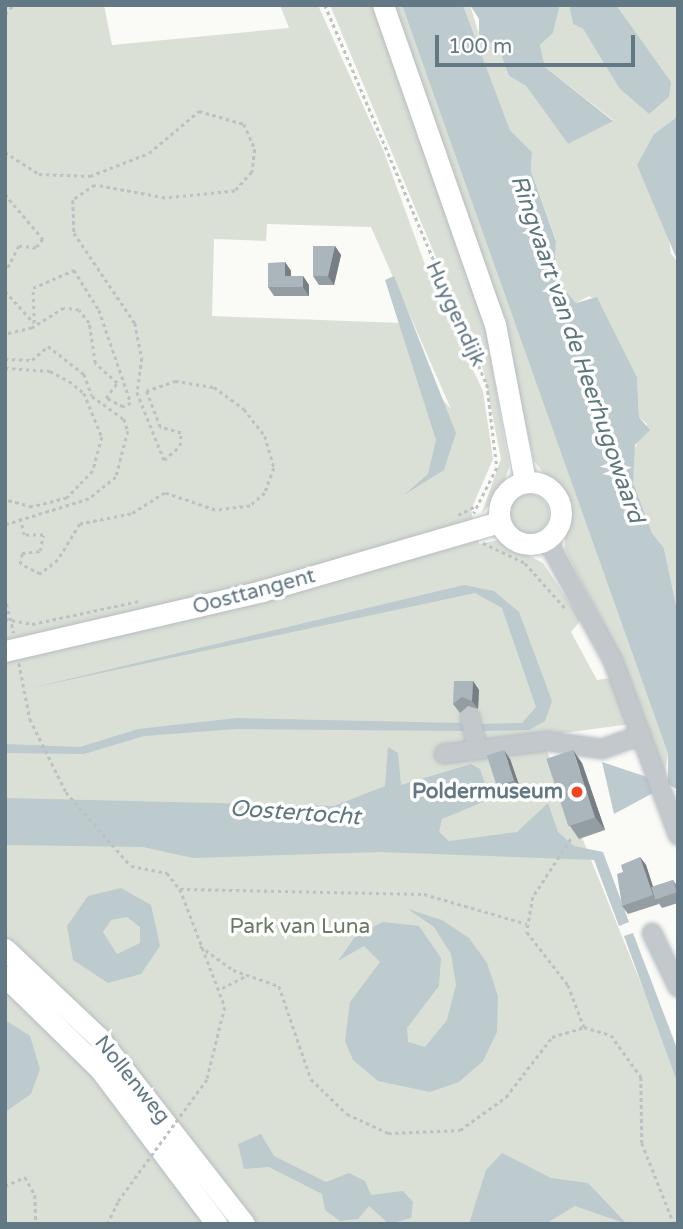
<!DOCTYPE html>
<style>
body{margin:0}
#map{position:relative;width:683px;height:1229px;overflow:hidden;background:#fafaf7;font-family:"Varela Round",sans-serif}
div>[style]{position:absolute}
.green>*{inset:0;background:#dae0d6}
.round{border-radius:50%}
.water>*{inset:0;background:#bdcace}
.path>*{height:2.5px;margin-top:-1.25px;transform-origin:0;background:repeating-linear-gradient(90deg,#bdc1c4 0 3.5px,transparent 0 7px)}
.roads{filter:drop-shadow(0 0 2px #b6bcc0) drop-shadow(0 0 2px #b6bcc0)}
.minor>*{height:18px;margin:-9px;padding:0 9px;transform-origin:9px;border-radius:9px;background:#c2c8cc}
.major>*{height:21px;margin:-10.5px;padding:0 10.5px;transform-origin:10.5px;border-radius:10.5px;background:#fff}
.major>.ring{margin:-10.5px;padding:0;box-sizing:content-box;background:none;border:21px solid #fff;border-radius:50%}
.path-bridge>*{height:2.5px;margin-top:-1.25px;transform-origin:0;background:repeating-linear-gradient(90deg,#bdc1c4 0 3.5px,transparent 0 7px)}
.wall>*{inset:0;background:#939da2}
.shaded-wall>*{inset:0;background:#787f84}
.building>*{inset:0;background:#abb6bc;transform-origin:0 0}
.dots>*{width:19px;height:19px;translate:-50% -50%;box-sizing:border-box;border:4px solid #fff;border-radius:50%}
span{translate:-50% -50%;white-space:nowrap;text-align:center;line-height:1.15;-webkit-text-stroke:7px #fff;paint-order:stroke}
.street-label{font-size:21px;color:#627885}
.poi-label{font-size:21px;color:#627885;font-weight:700}
.right{translate:-100% -50%;text-align:right}
.park-label{font-size:21px;color:#687b62}
.water-label{font-size:23px;color:#5e777e;font-style:italic}
.frame{position:absolute;inset:0;border:7px solid #627885;pointer-events:none}
.scale{position:absolute;left:435px;top:35px;width:200px;height:32px;box-sizing:border-box;border:4px solid #627885;border-top:0;padding-left:9px;font-size:21px;line-height:24px;white-space:nowrap;color:#627885;-webkit-text-stroke:5px #fff;paint-order:stroke}
</style>
<div id="map">
<div class="green">
<i style="clip-path:polygon(evenodd,5px 5px,104px 5px,112px 45px,289px 28px,280px 5px,318px 5px,384px 152px,432px 284px,483px 391px,493px 459px,471px 510px,479px 544px,499px 540px,543px 563px,581px 620px,571px 632px,597px 680px,612px 678px,631px 724px,541px 736px,678px 1075px,678px 1224px,5px 1224px,5px 5px,267px 224px,371px 227px,451px 409px,414px 367px,400px 323px,212px 316px,214px 239px,266px 241px,267px 224px)"></i>
<i style="clip-path:polygon(330px 5px,374px 5px,483px 312px,509px 467px,502px 489px,481px 515px,501px 459px,484px 372px)"></i>
<i style="clip-path:polygon(390px 5px,402px 5px,421px 57px,668px 754px,665px 775px,619px 655px,565px 549px,564px 499px,534px 461px,510px 354px)"></i>
<i style="clip-path:polygon(463px 5px,470px 5px,479px 34px,499px 49px,509px 76px,526px 86px,568px 144px,613px 120px,545px 67px,540px 45px,553px 33px,560px 5px,569px 5px,573px 24px,583px 29px,619px 88px,616px 5px,678px 5px,678px 116px,654px 134px,671px 254px,678px 262px,678px 615px,664px 548px,652px 533px,633px 482px,631px 456px,647px 424px,639px 417px,637px 377px,600px 303px,589px 296px,576px 303px,554px 277px,556px 240px,531px 171px,532px 152px,510px 130px)"></i>
<i class="round" style="left:509px;top:494px;width:40px;height:40px"></i>
</div>
<div class="water">
<i style="clip-path:polygon(402px 5px,463px 5px,510px 130px,532px 152px,531px 171px,556px 241px,554px 277px,576px 303px,597px 297px,637px 377px,639px 417px,650px 430px,635px 445px,633px 482px,652px 533px,664px 548px,678px 615px,678px 790px,668px 784px,668px 754px)"></i>
<i style="clip-path:polygon(470px 5px,560px 5px,553px 33px,540px 45px,545px 67px,613px 121px,568px 144px,526px 86px,509px 76px,499px 49px,479px 34px,479px 19px)"></i>
<i style="clip-path:polygon(569px 5px,616px 5px,671px 82px,669px 97px,649px 114px,619px 88px,583px 29px,573px 24px)"></i>
<i style="clip-path:polygon(678px 116px,678px 262px,637px 165px,654px 134px)"></i>
<i style="clip-path:polygon(394px 276px,456px 433px,444px 470px,404px 495px,428px 474px,436px 440px,385px 280px)"></i>
<i style="clip-path:polygon(464px 585px,494px 591px,519px 612px,552px 701px,545px 721px,529px 730px,480px 731px,480px 724px,522px 723px,536px 707px,502px 608px,475px 593px,31px 688px)"></i>
<i style="clip-path:polygon(237px 718px,463px 723px,463px 731px,237px 729px,144px 736px,84px 754px,5px 753px,5px 744px,80px 747px,138px 729px)"></i>
<i style="clip-path:polygon(388px 747px,398px 753px,401px 785px,471px 764px,480px 769px,488px 792px,483px 802px,442px 819px,439px 832px,449px 841px,517px 832px,548px 803px,558px 832px,574px 846px,603px 852px,629px 922px,619px 926px,594px 860px,380px 852px,193px 858px,143px 847px,5px 845px,5px 798px,334px 806px,385px 786px)"></i>
<i style="clip-path:polygon(602px 762px,647px 777px,653px 793px,614px 814px)"></i>
<i style="clip-path:polygon(evenodd,121px 888px,151px 905px,160px 946px,141px 974px,108px 983px,73px 960px,67px 926px,88px 896px,121px 888px,127px 917px,140px 927px,140px 943px,117px 954px,103px 932px,111px 920px,127px 917px)"></i>
<i style="clip-path:polygon(408px 909px,442px 920px,469px 938px,487px 963px,498px 996px,497px 1032px,483px 1061px,459px 1082px,430px 1092px,378px 1081px,353px 1060px,345px 1041px,350px 1002px,380px 962px,364px 946px,338px 961px,357px 934px,383px 922px,419px 926px,441px 958px,439px 986px,407px 1028px,408px 1042px,425px 1047px,447px 1020px,456px 985px,451px 954px,434px 927px)"></i>
<i style="clip-path:polygon(633px 933px,678px 1051px,678px 1084px,624px 936px)"></i>
<i style="clip-path:polygon(5px 1020px,30px 1036px,40px 1069px,31px 1094px,5px 1112px)"></i>
<i style="clip-path:polygon(261px 1134px,274px 1156px,326px 1182px,349px 1173px,365px 1181px,371px 1195px,403px 1191px,413px 1202px,411px 1218px,389px 1224px,369px 1206px,358px 1219px,340px 1221px,325px 1210px,322px 1194px,269px 1167px,244px 1169px,238px 1144px)"></i>
<i style="clip-path:polygon(502px 1153px,551px 1178px,588px 1183px,627px 1224px,575px 1206px,545px 1224px,469px 1224px,486px 1170px)"></i>
</div>
<div class="path">
<i style="left:325px;top:5px;width:412px;rotate:66.9deg"></i>
<i style="left:487px;top:384px;width:85px;rotate:83.2deg"></i>
<i style="left:497px;top:468px;width:51px;rotate:117.1deg"></i>
<i style="left:5px;top:14px;width:12px;rotate:-48deg"></i>
<i style="left:5px;top:152px;width:40px;rotate:32.9deg"></i>
<i style="left:39px;top:174px;width:51px;rotate:2.2deg"></i>
<i style="left:90px;top:176px;width:63px;rotate:-21.3deg"></i>
<i style="left:149px;top:153px;width:65px;rotate:-40deg"></i>
<i style="left:199px;top:111px;width:47px;rotate:16.1deg"></i>
<i style="left:244px;top:124px;width:27px;rotate:66deg"></i>
<i style="left:255px;top:149px;width:23px;rotate:97deg"></i>
<i style="left:252px;top:172px;width:25px;rotate:132deg"></i>
<i style="left:235px;top:191px;width:70px;rotate:174.3deg"></i>
<i style="left:165px;top:198px;width:71px;rotate:-169.5deg"></i>
<i style="left:95px;top:185px;width:27px;rotate:146deg"></i>
<i style="left:73px;top:200px;width:33px;rotate:88deg"></i>
<i style="left:74px;top:233px;width:109px;rotate:55.9deg"></i>
<i style="left:135px;top:323px;width:36px;rotate:79deg"></i>
<i style="left:142px;top:358px;width:34px;rotate:98deg"></i>
<i style="left:137px;top:392px;width:73px;rotate:68.3deg"></i>
<i style="left:164px;top:460px;width:21px;rotate:-41deg"></i>
<i style="left:180px;top:446px;width:13px;rotate:-86deg"></i>
<i style="left:181px;top:433px;width:22px;rotate:-164deg"></i>
<i style="left:160px;top:427px;width:39px;rotate:-111deg"></i>
<i style="left:146px;top:391px;width:31px;rotate:-19deg"></i>
<i style="left:175px;top:381px;width:39px;rotate:9deg"></i>
<i style="left:214px;top:387px;width:37px;rotate:36deg"></i>
<i style="left:244px;top:409px;width:34px;rotate:52deg"></i>
<i style="left:265px;top:436px;width:33px;rotate:74deg"></i>
<i style="left:274px;top:468px;width:27px;rotate:110deg"></i>
<i style="left:265px;top:493px;width:20px;rotate:139deg"></i>
<i style="left:250px;top:506px;width:35px;rotate:173deg"></i>
<i style="left:215px;top:510px;width:53px;rotate:-161.2deg"></i>
<i style="left:165px;top:493px;width:40px;rotate:148deg"></i>
<i style="left:131px;top:514px;width:52px;rotate:168.9deg"></i>
<i style="left:80px;top:524px;width:42px;rotate:121.4deg"></i>
<i style="left:58px;top:560px;width:23px;rotate:142deg"></i>
<i style="left:40px;top:574px;width:22px;rotate:-153deg"></i>
<i style="left:20px;top:564px;width:11px;rotate:-80deg"></i>
<i style="left:22px;top:553px;width:18px;rotate:-6deg"></i>
<i style="left:40px;top:551px;width:16px;rotate:-79deg"></i>
<i style="left:43px;top:535px;width:19px;rotate:180deg"></i>
<i style="left:24px;top:535px;width:17px;rotate:-103deg"></i>
<i style="left:5px;top:194px;width:59px;rotate:49.8deg"></i>
<i style="left:43px;top:239px;width:11px;rotate:128deg"></i>
<i style="left:36px;top:248px;width:17px;rotate:-173deg"></i>
<i style="left:19px;top:246px;width:31px;rotate:117deg"></i>
<i style="left:5px;top:291px;width:43px;rotate:47.8deg"></i>
<i style="left:34px;top:323px;width:35px;rotate:-92deg"></i>
<i style="left:33px;top:288px;width:45px;rotate:-23.7deg"></i>
<i style="left:74px;top:270px;width:47px;rotate:58deg"></i>
<i style="left:99px;top:310px;width:98px;rotate:71deg"></i>
<i style="left:131px;top:403px;width:9px;rotate:153deg"></i>
<i style="left:123px;top:407px;width:19px;rotate:-152deg"></i>
<i style="left:106px;top:398px;width:19px;rotate:-54deg"></i>
<i style="left:117px;top:383px;width:30px;rotate:-138deg"></i>
<i style="left:95px;top:363px;width:40px;rotate:-98.5deg"></i>
<i style="left:89px;top:323px;width:16px;rotate:-128deg"></i>
<i style="left:79px;top:310px;width:15px;rotate:-172deg"></i>
<i style="left:64px;top:308px;width:38px;rotate:148deg"></i>
<i style="left:32px;top:328px;width:28px;rotate:167deg"></i>
<i style="left:5px;top:359px;width:27px;rotate:2deg"></i>
<i style="left:32px;top:360px;width:21px;rotate:-41deg"></i>
<i style="left:48px;top:346px;width:46px;rotate:37.9deg"></i>
<i style="left:84px;top:374px;width:23px;rotate:70deg"></i>
<i style="left:92px;top:396px;width:39px;rotate:36deg"></i>
<i style="left:124px;top:419px;width:13px;rotate:72deg"></i>
<i style="left:128px;top:431px;width:48px;rotate:104.6deg"></i>
<i style="left:116px;top:477px;width:35px;rotate:141deg"></i>
<i style="left:89px;top:499px;width:88px;rotate:162.8deg"></i>
<i style="left:5px;top:368px;width:45px;rotate:3.8deg"></i>
<i style="left:50px;top:371px;width:21px;rotate:28deg"></i>
<i style="left:69px;top:381px;width:19px;rotate:39deg"></i>
<i style="left:84px;top:393px;width:48px;rotate:67.8deg"></i>
<i style="left:102px;top:437px;width:35px;rotate:105deg"></i>
<i style="left:93px;top:471px;width:37px;rotate:134deg"></i>
<i style="left:67px;top:498px;width:36px;rotate:166deg"></i>
<i style="left:32px;top:507px;width:28px;rotate:-165deg"></i>
<i style="left:458px;top:515px;width:18px;rotate:-27deg"></i>
<i style="left:483px;top:543px;width:47px;rotate:25.5deg"></i>
<i style="left:525px;top:563px;width:62px;rotate:48.3deg"></i>
<i style="left:5px;top:597px;width:37px;rotate:76deg"></i>
<i style="left:5px;top:619px;width:27px;rotate:10deg"></i>
<i style="left:32px;top:624px;width:109px;rotate:-12.1deg"></i>
<i style="left:19px;top:663px;width:57px;rotate:78.9deg"></i>
<i style="left:30px;top:719px;width:81px;rotate:63.7deg"></i>
<i style="left:66px;top:792px;width:98px;rotate:48.7deg"></i>
<i style="left:131px;top:866px;width:37px;rotate:11deg"></i>
<i style="left:167px;top:873px;width:21px;rotate:51deg"></i>
<i style="left:180px;top:889px;width:126px;rotate:69.1deg"></i>
<i style="left:225px;top:1007px;width:74px;rotate:104deg"></i>
<i style="left:571px;top:839px;width:69px;rotate:123.2deg"></i>
<i style="left:533px;top:897px;width:36px;rotate:100deg"></i>
<i style="left:527px;top:932px;width:67px;rotate:52.3deg"></i>
<i style="left:568px;top:985px;width:45px;rotate:69.1deg"></i>
<i style="left:180px;top:889px;width:244px;rotate:1.2deg"></i>
<i style="left:424px;top:894px;width:107px;rotate:16.2deg"></i>
<i style="left:200px;top:946px;width:41px;rotate:36deg"></i>
<i style="left:233px;top:970px;width:49px;rotate:19.2deg"></i>
<i style="left:279px;top:986px;width:98px;rotate:71deg"></i>
<i style="left:311px;top:1079px;width:50px;rotate:44.2deg"></i>
<i style="left:347px;top:1114px;width:45px;rotate:24.9deg"></i>
<i style="left:388px;top:1133px;width:72px;rotate:-2.4deg"></i>
<i style="left:460px;top:1130px;width:57px;rotate:-35.7deg"></i>
<i style="left:506px;top:1097px;width:76px;rotate:-52.5deg"></i>
<i style="left:552px;top:1037px;width:34px;rotate:-17deg"></i>
<i style="left:584px;top:1027px;width:28px;rotate:17deg"></i>
<i style="left:611px;top:1035px;width:52px;rotate:54.5deg"></i>
<i style="left:641px;top:1077px;width:66px;rotate:89.1deg"></i>
<i style="left:642px;top:1143px;width:87px;rotate:68.4deg"></i>
<i style="left:222px;top:988px;width:28px;rotate:-27deg"></i>
<i style="left:5px;top:1186px;width:22px;rotate:-24deg"></i>
<i style="left:25px;top:1177px;width:21px;rotate:61deg"></i>
<i style="left:35px;top:1195px;width:29px;rotate:88deg"></i>
<i style="left:107px;top:1224px;width:25px;rotate:-64deg"></i>
</div>
<div class="roads">
<div class="minor">
<i style="left:547px;top:540px;width:138px;rotate:61.4deg"></i>
<i style="left:613px;top:661px;width:186px;rotate:69.5deg"></i>
<i style="left:470px;top:717px;width:31px;rotate:77deg"></i>
<i style="left:444px;top:754px;width:104px;rotate:-7.2deg"></i>
<i style="left:547px;top:741px;width:56px;rotate:8.3deg"></i>
<i style="left:602px;top:749px;width:42px;rotate:-19.3deg"></i>
<i style="left:652px;top:933px;width:60px;rotate:64.3deg"></i>
</div>
<div class="major">
<i style="left:383px;top:5px;width:338px;rotate:70.7deg"></i>
<i style="left:495px;top:324px;width:161px;rotate:79.2deg"></i>
<i class="ring" style="left:499px;top:482px;width:41px;height:41px"></i>
<i style="left:5px;top:651px;width:264px;rotate:-13.1deg"></i>
<i style="left:262px;top:591px;width:247px;rotate:-16.2deg"></i>
<i style="left:5px;top:949px;width:128px;rotate:43.4deg"></i>
<i style="left:98px;top:1037px;width:237px;rotate:52deg"></i>
<i style="left:5px;top:976px;width:133px;rotate:44.4deg"></i>
<i style="left:100px;top:1069px;width:194px;rotate:53deg"></i>
</div>
</div>
<div class="path-bridge">
<i style="left:118px;top:1201px;width:151px;rotate:-53.9deg"></i>
</div>
<div class="wall">
<i style="clip-path:polygon(335px 246px,341px 255px,334px 285px,319px 285px,313px 276px)"></i>
<i style="clip-path:polygon(285px 262px,291px 271px,291px 276px,303px 276px,309px 285px,309px 296px,274px 296px,268px 287px)"></i>
<i style="clip-path:polygon(473px 681px,479px 690px,478px 709px,468px 706px,460px 713px,453px 704px)"></i>
<i style="clip-path:polygon(510px 759px,520px 788px,503px 794px,497px 786px)"></i>
<i style="clip-path:polygon(582px 763px,605px 830px,579px 839px,570px 826px)"></i>
<i style="clip-path:polygon(640px 857px,646px 865px,653px 887px,673px 880px,678px 887px,678px 903px,662px 908px,658px 902px,659px 904px,628px 914px,622px 906px,623px 872px)"></i>
</div>
<div class="shaded-wall">
<i style="clip-path:polygon(335px 246px,341px 255px,334px 285px,328px 276px)"></i>
<i style="clip-path:polygon(285px 262px,291px 271px,291px 285px,285px 276px)"></i>
<i style="clip-path:polygon(303px 276px,309px 285px,309px 296px,303px 287px)"></i>
<i style="clip-path:polygon(473px 681px,479px 690px,478px 709px,472px 701px)"></i>
<i style="clip-path:polygon(504px 750px,510px 759px,520px 788px,514px 780px)"></i>
<i style="clip-path:polygon(573px 750px,582px 763px,605px 830px,595px 817px)"></i>
<i style="clip-path:polygon(640px 857px,646px 865px,657px 899px,656px 899px,659px 904px,653px 895px)"></i>
</div>
<div class="building">
<i style="clip-path:polygon(313px 246px,335px 246px,328px 276px,313px 276px)"></i>
<i style="clip-path:polygon(285px 262px,285px 276px,303px 276px,303px 287px,268px 287px,268px 263px)"></i>
<i style="clip-path:polygon(454px 681px,473px 681px,472px 701px,462px 697px,453px 704px)"></i>
<i style="left:504px;top:750px;width:32px;height:18px;rotate:72deg"></i>
<i style="left:573px;top:750px;width:71px;height:28px;rotate:72deg"></i>
<i style="clip-path:polygon(640px 857px,653px 895px,622px 906px,617px 874px,623px 872px,621px 865px)"></i>
<i style="left:673px;top:880px;width:13px;height:23px;rotate:72deg"></i>
</div>
<div class="dots">
<i style="left:577px;top:792px;background:#f2441f"></i>
</div>
<div class="street-label">
<span style="left:455px;top:314px;rotate:65deg">Huygendijk</span>
<span style="left:254px;top:592px;rotate:-15deg">Oosttangent</span>
<span style="left:132px;top:1080px;rotate:51deg">Nollenweg</span>
</div>
<div class="poi-label">
<span class="right" style="left:563px;top:792px">Poldermuseum</span>
</div>
<div class="park-label">
<span style="left:300px;top:927px">Park van Luna</span>
</div>
<div class="water-label">
<span style="left:577px;top:349px;rotate:71deg">Ringvaart van de Heerhugowaard</span>
<span style="left:295px;top:813px;rotate:4deg">Oostertocht</span>
</div>
<div class="frame"></div>
<div class="scale">100 m</div>
</div>
